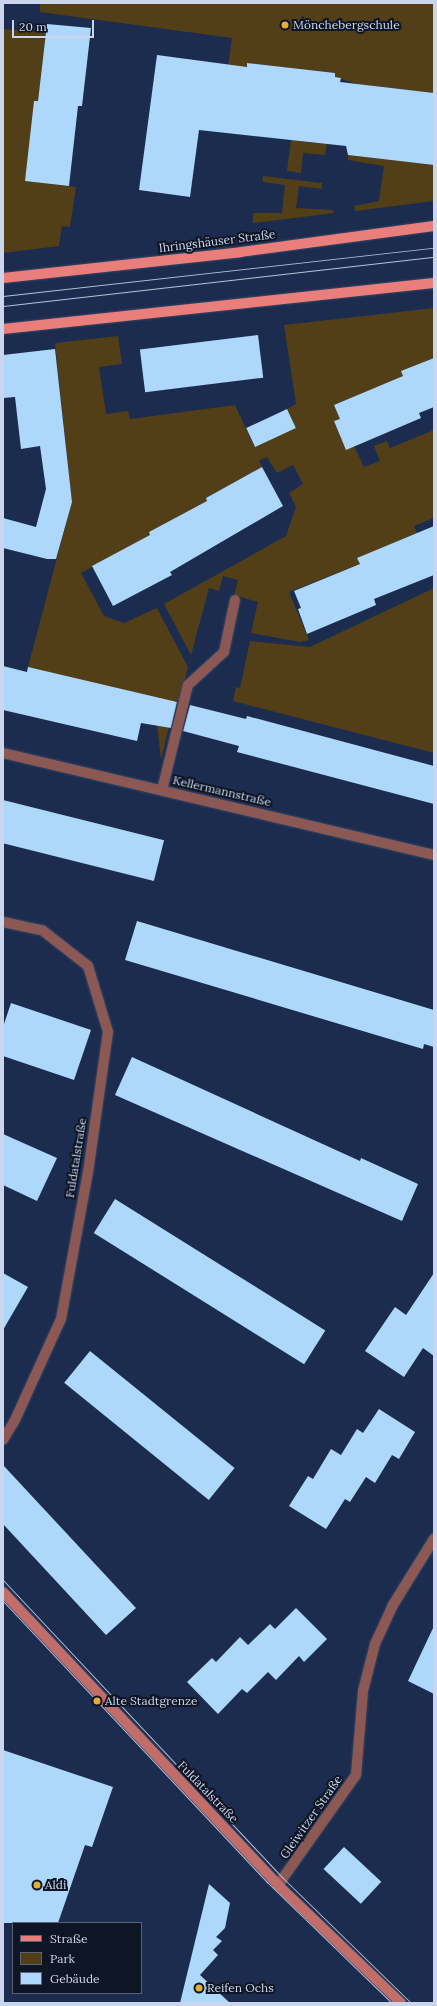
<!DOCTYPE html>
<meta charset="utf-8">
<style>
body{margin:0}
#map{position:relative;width:437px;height:2006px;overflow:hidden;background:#1b2c4e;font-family:Lora,serif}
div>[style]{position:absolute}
.green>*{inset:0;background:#523f17}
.building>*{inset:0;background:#aed8fb;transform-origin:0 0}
.roads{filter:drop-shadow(0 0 1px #374767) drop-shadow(0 0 1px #374767)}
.service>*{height:10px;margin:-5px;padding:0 5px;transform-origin:5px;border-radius:5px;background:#8c5854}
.minor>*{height:10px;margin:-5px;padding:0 5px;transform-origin:5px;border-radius:5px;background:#8c5854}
.secondary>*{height:10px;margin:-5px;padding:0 5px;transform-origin:5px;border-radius:5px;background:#c16e6a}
.primary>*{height:10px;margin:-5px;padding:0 5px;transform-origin:5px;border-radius:5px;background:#ea7e7a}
.tram>*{height:1px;margin:-0.5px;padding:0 0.5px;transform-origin:0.5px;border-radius:0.5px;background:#b6c2da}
.dots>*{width:11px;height:11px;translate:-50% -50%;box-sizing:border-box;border:2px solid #0e1524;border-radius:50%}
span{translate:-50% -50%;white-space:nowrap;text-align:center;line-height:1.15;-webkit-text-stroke:4px #0e1524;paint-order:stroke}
.poi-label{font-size:12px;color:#cbd6ec}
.left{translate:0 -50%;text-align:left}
.street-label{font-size:12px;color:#cbd6ec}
.frame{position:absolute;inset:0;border:4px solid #cbd6ec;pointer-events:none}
.legend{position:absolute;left:12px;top:1922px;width:130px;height:72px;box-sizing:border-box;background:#0e1524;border:1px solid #5a6274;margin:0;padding:5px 7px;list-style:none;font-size:12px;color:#cbd6ec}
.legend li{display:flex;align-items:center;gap:8px;height:20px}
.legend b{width:20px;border:1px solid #5a6274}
.scale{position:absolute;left:12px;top:20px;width:82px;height:18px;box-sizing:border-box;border:2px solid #cbd6ec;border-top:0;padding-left:5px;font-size:12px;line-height:14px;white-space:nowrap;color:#cbd6ec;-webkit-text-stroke:3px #0e1524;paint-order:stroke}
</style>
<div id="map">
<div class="green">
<i style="clip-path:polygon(40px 3px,434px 3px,434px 93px,357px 84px,335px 77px,335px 73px,248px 63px,221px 119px,232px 38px,40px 12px)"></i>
<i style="clip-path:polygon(3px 29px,46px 33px,38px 101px,34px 101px,26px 181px,76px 187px,70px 227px,62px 226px,59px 246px,3px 253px)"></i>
<i style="clip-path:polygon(291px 140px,327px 144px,325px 155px,303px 153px,301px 173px,287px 171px)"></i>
<i style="clip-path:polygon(348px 155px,434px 165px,434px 201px,355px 211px,354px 206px,379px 201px,384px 166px,348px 160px)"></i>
<i style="clip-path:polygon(263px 176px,322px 183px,322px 189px,299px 186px,296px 208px,333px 210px,334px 213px,253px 223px,253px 213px,282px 213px,285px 185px,263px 182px)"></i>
<i style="clip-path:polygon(434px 308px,434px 358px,402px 371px,403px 376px,334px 405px,364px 467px,380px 461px,374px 446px,387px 441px,390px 448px,434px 430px,434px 518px,414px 526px,417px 533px,358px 558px,360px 564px,289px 592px,309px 640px,300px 642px,251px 633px,258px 602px,234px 595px,238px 580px,223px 576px,219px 591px,209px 588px,191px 655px,164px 604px,286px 536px,296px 507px,289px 493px,303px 484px,293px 465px,277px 473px,267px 457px,259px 461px,262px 467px,206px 498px,207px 501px,149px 532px,150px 535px,81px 573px,104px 616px,124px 623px,157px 608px,188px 667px,179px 702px,175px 701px,161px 760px,157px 724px,28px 667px,72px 501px,55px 343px,118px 336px,122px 364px,99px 367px,106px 414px,128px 411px,130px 419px,235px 405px,254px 446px,296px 428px,287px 409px,296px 404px,284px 325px)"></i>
<i style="clip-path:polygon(434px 588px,434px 753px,233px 701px,236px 687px,240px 688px,250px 641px,310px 647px)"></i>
</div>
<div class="building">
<i style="clip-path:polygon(47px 24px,91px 28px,82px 106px,78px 106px,69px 186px,25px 181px,34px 101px,38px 101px)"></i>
<i style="clip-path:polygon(157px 55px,247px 67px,247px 63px,335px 73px,335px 77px,341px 78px,340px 82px,434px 93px,434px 165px,348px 155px,346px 146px,199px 130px,190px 197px,139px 190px)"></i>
<i style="left:258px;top:335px;width:43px;height:119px;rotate:83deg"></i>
<i style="clip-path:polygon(55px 349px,72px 502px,56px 559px,47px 559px,3px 548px,3px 518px,36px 527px,46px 489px,40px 446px,21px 449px,15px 397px,3px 398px,3px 355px)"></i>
<i style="clip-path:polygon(434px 358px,434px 407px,419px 413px,421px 418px,346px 450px,334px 421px,340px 419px,334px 405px,403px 376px,401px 371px)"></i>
<i style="left:287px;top:409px;width:21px;height:45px;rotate:65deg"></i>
<i style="clip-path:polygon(262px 467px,283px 506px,170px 572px,172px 575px,113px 606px,92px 566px,150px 535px,149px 532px,207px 501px,206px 498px)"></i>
<i style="clip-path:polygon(434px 526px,434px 575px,374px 599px,376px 605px,307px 634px,298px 609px,301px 608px,294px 591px,360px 564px,357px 558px)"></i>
<i style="clip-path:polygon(3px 666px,27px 672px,28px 667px,177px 702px,171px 728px,141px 723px,137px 741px,3px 710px)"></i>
<i style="clip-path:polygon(190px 705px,246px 719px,247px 716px,434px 766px,434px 804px,237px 752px,239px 746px,183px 731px)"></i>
<i style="left:3px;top:800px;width:166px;height:42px;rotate:14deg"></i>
<i style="clip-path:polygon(137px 921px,434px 1010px,434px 1047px,424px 1044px,423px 1049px,125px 960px)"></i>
<i style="clip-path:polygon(11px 1003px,91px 1030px,74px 1080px,3px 1056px,3px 1027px)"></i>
<i style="clip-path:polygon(132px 1057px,360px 1161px,361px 1158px,418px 1184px,402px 1221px,115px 1095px)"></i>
<i style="clip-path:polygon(3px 1134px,57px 1158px,37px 1201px,3px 1185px)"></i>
<i style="left:115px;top:1199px;width:248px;height:40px;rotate:32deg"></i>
<i style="clip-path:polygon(3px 1273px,28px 1287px,3px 1330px)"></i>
<i style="clip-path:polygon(434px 1273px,434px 1356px,423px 1348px,404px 1377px,365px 1351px,395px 1307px,406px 1315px)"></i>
<i style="left:90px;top:1351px;width:186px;height:41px;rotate:39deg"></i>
<i style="clip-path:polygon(379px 1409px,415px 1432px,399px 1459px,392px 1455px,375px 1483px,366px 1477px,350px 1502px,345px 1499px,326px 1529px,289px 1506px,308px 1476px,313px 1479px,331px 1449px,341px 1455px,357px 1429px,363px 1433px)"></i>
<i style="clip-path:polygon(3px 1465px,136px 1608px,106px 1635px,3px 1524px)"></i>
<i style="clip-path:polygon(296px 1608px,327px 1639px,304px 1662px,299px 1656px,276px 1680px,268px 1672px,247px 1693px,242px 1689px,218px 1714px,187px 1682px,212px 1658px,216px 1662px,240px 1637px,248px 1645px,270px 1624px,275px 1629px)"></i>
<i style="clip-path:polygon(434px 1626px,434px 1694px,408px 1681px)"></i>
<i style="clip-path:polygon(3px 1750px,113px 1787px,92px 1847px,85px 1845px,58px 1923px,3px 1923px)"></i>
<i style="left:344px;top:1847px;width:51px;height:30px;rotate:43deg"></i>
<i style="clip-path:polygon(209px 1884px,230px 1903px,225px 1928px,216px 1937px,222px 1941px,213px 1950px,218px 1955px,200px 1975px,230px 2003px,180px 2003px)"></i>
</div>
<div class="roads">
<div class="service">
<i style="left:162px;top:790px;width:108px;rotate:-76.1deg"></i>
<i style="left:188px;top:685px;width:49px;rotate:-42.5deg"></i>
<i style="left:224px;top:652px;width:53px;rotate:-78.1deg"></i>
<i style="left:3px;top:922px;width:40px;rotate:12deg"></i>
<i style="left:42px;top:930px;width:58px;rotate:38deg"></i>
<i style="left:88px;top:966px;width:69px;rotate:73.1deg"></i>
<i style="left:108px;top:1032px;width:141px;rotate:98.1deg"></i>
<i style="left:88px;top:1172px;width:149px;rotate:100.4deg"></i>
<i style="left:61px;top:1319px;width:111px;rotate:114.5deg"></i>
<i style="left:15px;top:1420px;width:23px;rotate:121deg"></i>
</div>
<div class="minor">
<i style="left:3px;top:753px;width:443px;rotate:13.3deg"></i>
<i style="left:278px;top:1885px;width:135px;rotate:-54.7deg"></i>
<i style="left:356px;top:1775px;width:84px;rotate:-85.2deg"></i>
<i style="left:363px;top:1691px;width:49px;rotate:-75.7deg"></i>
<i style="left:375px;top:1644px;width:43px;rotate:-65.2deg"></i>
<i style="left:393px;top:1605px;width:78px;rotate:-58.2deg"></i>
</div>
<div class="secondary">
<i style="left:3px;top:1592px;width:402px;rotate:46.8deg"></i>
<i style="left:278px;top:1885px;width:170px;rotate:43.8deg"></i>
</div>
<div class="primary">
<i style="left:3px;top:278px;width:239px;rotate:-6.2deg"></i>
<i style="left:241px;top:252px;width:195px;rotate:-7.7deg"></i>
<i style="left:3px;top:329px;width:433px;rotate:-6.1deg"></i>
</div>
</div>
<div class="tram">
<i style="left:3px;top:296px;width:434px;rotate:-6.4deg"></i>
<i style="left:3px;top:306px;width:434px;rotate:-6.5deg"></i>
<i style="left:3px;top:1580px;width:409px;rotate:46.8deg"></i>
<i style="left:283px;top:1878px;width:179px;rotate:44.3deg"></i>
<i style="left:3px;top:1601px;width:386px;rotate:46.8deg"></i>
<i style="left:267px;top:1882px;width:174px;rotate:44.1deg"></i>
</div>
<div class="dots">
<i style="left:285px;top:25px;background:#e3ae35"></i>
<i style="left:97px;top:1701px;background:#e3ae35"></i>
<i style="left:37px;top:1885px;background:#e3ae35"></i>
<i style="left:199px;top:1988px;background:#e3ae35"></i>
</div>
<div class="poi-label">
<span class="left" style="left:293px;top:25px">Mönchebergschule</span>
<span class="left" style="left:105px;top:1701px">Alte Stadtgrenze</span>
<span class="left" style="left:45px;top:1885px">Aldi</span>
<span class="left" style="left:207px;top:1988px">Reifen Ochs</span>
</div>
<div class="street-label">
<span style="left:217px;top:241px;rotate:-7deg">Ihringshäuser Straße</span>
<span style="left:222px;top:791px;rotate:13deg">Kellermannstraße</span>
<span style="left:76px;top:1158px;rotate:-81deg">Fuldatalstraße</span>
<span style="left:208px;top:1792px;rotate:46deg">Fuldatalstraße</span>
<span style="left:311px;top:1817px;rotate:-55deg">Gleiwitzer Straße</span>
</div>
<div class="frame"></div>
<ul class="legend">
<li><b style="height:5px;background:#ea7e7a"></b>Straße</li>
<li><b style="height:11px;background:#523f17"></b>Park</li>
<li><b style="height:11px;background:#aed8fb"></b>Gebäude</li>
</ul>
<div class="scale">20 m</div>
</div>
